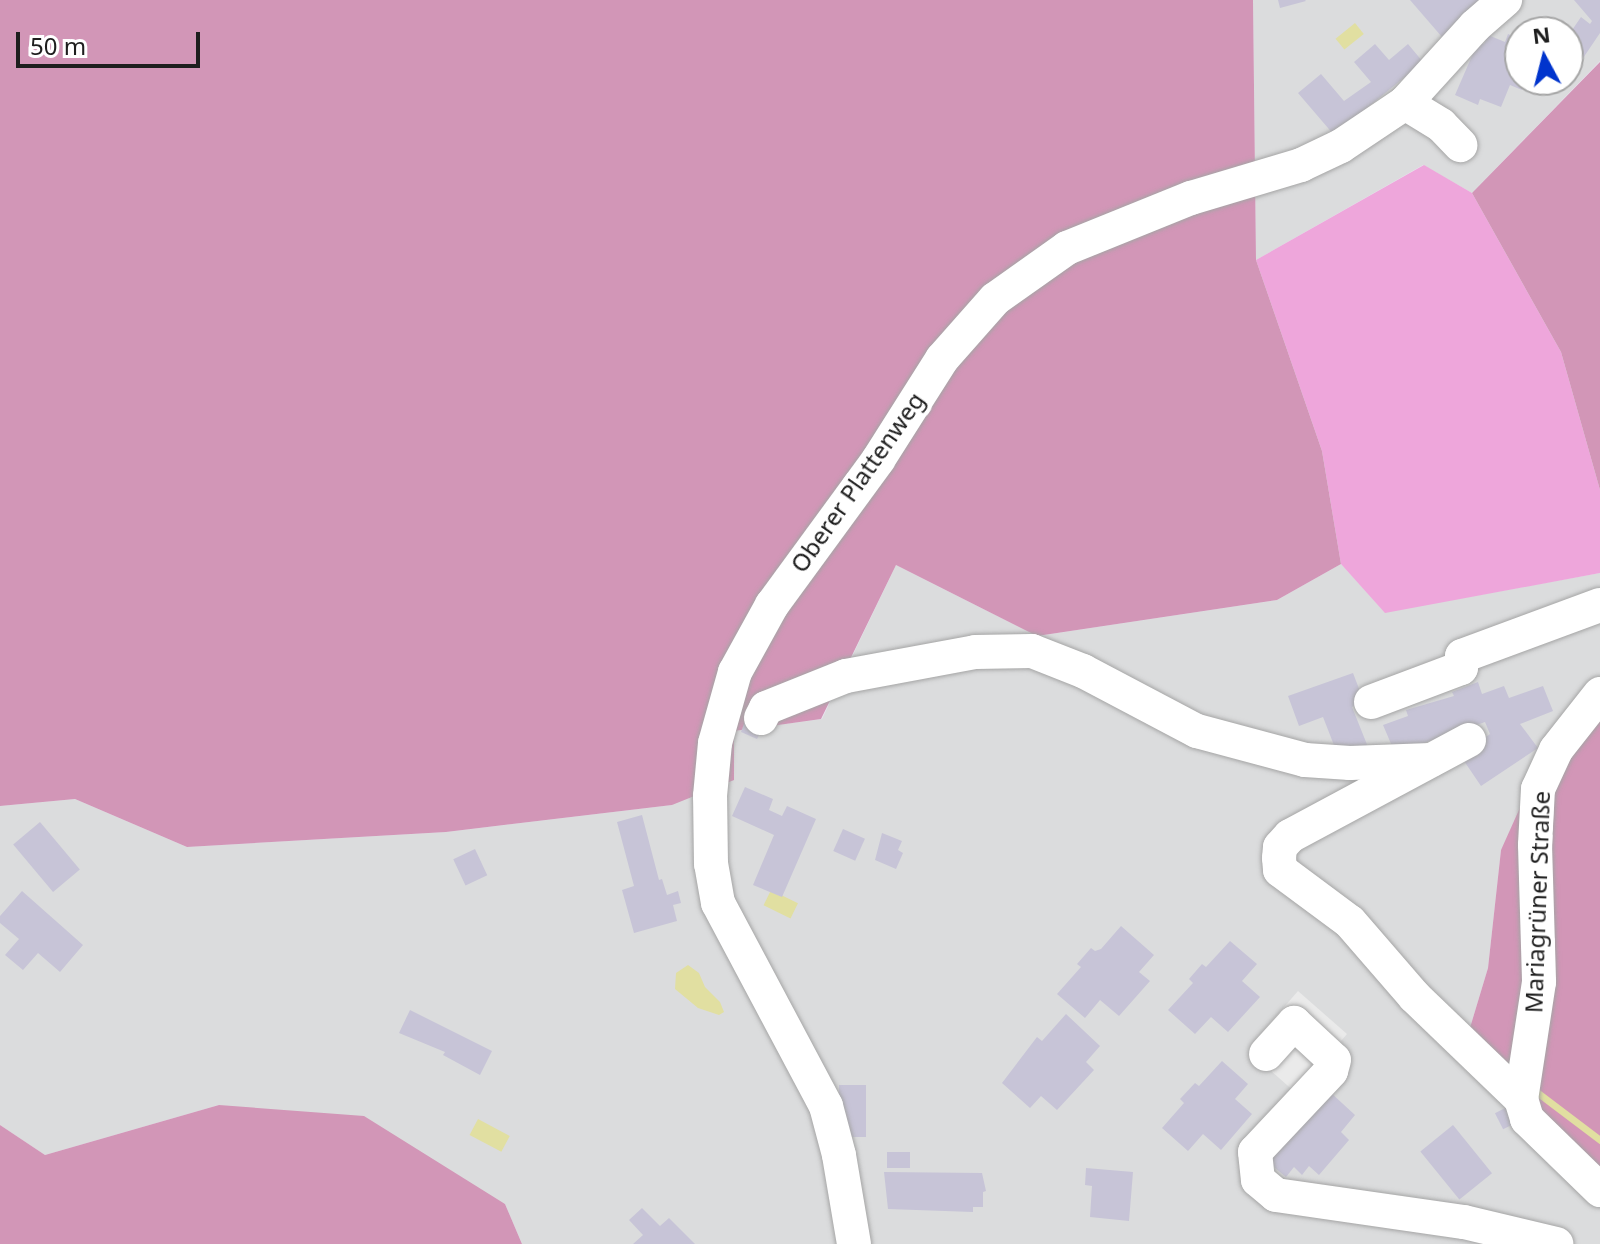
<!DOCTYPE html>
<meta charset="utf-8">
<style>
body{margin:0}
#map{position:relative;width:1600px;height:1244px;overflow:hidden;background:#e9e4f0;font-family:"Noto Sans",sans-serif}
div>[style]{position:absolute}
.residential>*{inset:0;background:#dbdcdd}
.grass>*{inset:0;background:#eea6db}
.forest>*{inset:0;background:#d296b7}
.parking>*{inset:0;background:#eaeaea}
.water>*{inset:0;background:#e1dfa1;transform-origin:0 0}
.stream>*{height:7px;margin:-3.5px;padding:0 3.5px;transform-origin:3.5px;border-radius:3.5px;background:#e1dfa1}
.building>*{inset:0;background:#c7c4d7;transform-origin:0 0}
.roads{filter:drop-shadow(0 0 2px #a5a5a5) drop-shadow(0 0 2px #a5a5a5)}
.minor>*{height:34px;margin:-17px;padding:0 17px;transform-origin:17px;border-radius:17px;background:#fff}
span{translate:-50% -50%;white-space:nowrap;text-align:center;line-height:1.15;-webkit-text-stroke:8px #fff;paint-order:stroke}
.street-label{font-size:24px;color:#1e1e1e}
.north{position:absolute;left:1504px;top:16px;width:80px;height:80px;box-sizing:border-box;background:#fff;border:2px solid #a5a5a5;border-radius:50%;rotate:353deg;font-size:22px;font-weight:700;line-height:32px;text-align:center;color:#1e1e1e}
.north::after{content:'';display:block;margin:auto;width:28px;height:36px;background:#0034cd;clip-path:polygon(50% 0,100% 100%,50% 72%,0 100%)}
.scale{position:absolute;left:16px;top:32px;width:184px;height:36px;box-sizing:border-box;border:4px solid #1e1e1e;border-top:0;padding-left:10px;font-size:24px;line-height:28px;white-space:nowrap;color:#1e1e1e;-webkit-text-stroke:6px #fff;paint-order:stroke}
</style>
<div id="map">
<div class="residential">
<i style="clip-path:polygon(evenodd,1253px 0,1600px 0,1600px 61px,1472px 193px,1423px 165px,1256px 260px,1253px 0,1520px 32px,1568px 32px,1568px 80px,1520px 80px,1520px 32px)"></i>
<i style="clip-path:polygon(1341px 564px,1385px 612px,1600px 573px,1600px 682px,1501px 850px,1488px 968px,1463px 1051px,1600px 1168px,1600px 1244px,522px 1244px,505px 1204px,219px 1105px,45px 1155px,0 1125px,0 806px,75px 799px,187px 847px,446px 832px,672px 805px,733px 731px,822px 719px,896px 565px,1037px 636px,1277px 600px)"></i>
</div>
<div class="grass">
<i style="clip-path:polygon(1424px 165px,1472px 193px,1561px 352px,1600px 490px,1600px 573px,1385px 613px,1341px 564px,1322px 451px,1256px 260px)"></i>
</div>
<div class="forest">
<i style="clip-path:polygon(0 0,1253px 0,1256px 260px,1322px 451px,1341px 564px,1277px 600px,1037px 636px,896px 565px,821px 719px,734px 731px,734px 780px,672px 805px,446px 832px,187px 847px,75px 799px,0 806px)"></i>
<i style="clip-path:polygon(1600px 62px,1600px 490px,1561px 352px,1472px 193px)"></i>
<i style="clip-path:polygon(1600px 682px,1600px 1168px,1463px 1051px,1488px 968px,1501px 850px,1553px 734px)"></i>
<i style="clip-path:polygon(219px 1105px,364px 1116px,505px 1204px,522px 1244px,0 1244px,0 1125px,45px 1155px)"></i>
</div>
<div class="parking">
<i style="clip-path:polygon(1298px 991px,1347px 1034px,1296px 1093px,1262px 1063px,1266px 1058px,1251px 1045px)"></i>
</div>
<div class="water">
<i style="left:1355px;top:23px;width:14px;height:25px;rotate:51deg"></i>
<i style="left:771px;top:890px;width:30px;height:17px;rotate:26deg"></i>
<i style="clip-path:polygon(688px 965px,699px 973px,705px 987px,720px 1002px,724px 1012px,719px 1015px,698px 1008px,675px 989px,676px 973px)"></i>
<i style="left:478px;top:1119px;width:36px;height:18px;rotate:28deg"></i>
</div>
<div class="stream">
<i style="left:1534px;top:1090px;width:83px;rotate:37.1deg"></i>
</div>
<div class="building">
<i style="clip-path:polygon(1278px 0,1305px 0,1306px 1px,1280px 8px)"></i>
<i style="clip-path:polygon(1410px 0,1482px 0,1442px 37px)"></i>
<i style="clip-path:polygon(1574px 0,1600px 0,1600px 33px,1577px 67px,1568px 61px,1568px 36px,1581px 17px,1590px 24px,1592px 21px)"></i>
<i style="clip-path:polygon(1508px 34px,1520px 39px,1520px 80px,1526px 80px,1522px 90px,1510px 85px,1501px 107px,1480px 99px,1478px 105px,1455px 95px,1478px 42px,1484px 44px,1488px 35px,1505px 42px)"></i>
<i style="clip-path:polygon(1375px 44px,1389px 60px,1408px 44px,1423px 62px,1334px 135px,1298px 93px,1321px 74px,1344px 101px,1371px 82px,1354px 62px)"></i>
<i style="clip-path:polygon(1353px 673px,1364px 702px,1352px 707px,1368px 747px,1339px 758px,1323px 717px,1299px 726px,1288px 696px)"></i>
<i style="clip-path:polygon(1478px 682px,1482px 694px,1504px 686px,1509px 698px,1543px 686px,1553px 711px,1520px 724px,1538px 748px,1481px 786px,1460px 755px,1490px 734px,1485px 722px,1395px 753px,1383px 725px,1408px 716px,1406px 710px,1454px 696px,1452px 692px)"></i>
<i style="clip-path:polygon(745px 721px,764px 724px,757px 739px,741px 732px)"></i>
<i style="clip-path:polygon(745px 787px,773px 799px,769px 810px,782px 816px,787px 806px,816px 819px,782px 897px,753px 885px,774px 835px,732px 816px)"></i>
<i style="clip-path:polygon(642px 815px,659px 880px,662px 879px,667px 895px,678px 891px,681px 903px,673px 905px,677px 921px,634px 933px,622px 890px,634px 886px,617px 822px)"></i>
<i style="left:40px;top:822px;width:62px;height:35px;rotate:50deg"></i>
<i style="left:843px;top:829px;width:24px;height:24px;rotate:24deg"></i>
<i style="clip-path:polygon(882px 833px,902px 841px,898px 850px,903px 853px,896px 869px,875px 860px)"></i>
<i style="left:475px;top:849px;width:29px;height:24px;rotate:65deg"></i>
<i style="clip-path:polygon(22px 891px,83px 945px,60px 972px,38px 953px,23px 970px,5px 955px,19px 939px,0 923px,0 916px)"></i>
<i style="clip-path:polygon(1121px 926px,1154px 955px,1139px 972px,1150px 981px,1119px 1016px,1100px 1000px,1085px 1018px,1057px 994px,1081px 967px,1077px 964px,1091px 948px,1095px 951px,1101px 949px)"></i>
<i style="clip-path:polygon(1230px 941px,1257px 964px,1242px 981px,1260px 997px,1228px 1032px,1211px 1017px,1195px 1034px,1168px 1010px,1193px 983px,1189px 979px,1202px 964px,1206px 967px)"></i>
<i style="clip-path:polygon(410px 1010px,492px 1051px,480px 1075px,443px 1055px,445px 1052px,399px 1033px)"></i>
<i style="clip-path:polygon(1066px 1014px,1100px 1046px,1086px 1062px,1094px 1070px,1057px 1110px,1041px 1096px,1030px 1108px,1002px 1083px,1037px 1037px,1042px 1041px)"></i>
<i style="clip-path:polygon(1222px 1061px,1248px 1084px,1235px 1099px,1252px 1114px,1221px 1150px,1203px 1134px,1188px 1151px,1162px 1128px,1184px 1103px,1180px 1099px,1195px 1083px,1199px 1086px)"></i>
<i style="left:839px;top:1085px;width:27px;height:52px"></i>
<i style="clip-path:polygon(1330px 1092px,1355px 1115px,1341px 1132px,1349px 1140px,1319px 1175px,1309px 1166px,1302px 1175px,1294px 1167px,1286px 1177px,1268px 1162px)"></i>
<i style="left:1511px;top:1105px;width:18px;height:18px;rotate:63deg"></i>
<i style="left:1453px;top:1125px;width:62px;height:42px;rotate:51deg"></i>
<i style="left:887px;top:1152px;width:23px;height:16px"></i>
<i style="clip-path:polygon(1086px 1168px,1133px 1172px,1129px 1221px,1090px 1217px,1092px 1186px,1085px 1185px)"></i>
<i style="clip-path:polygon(884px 1172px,982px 1173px,986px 1191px,983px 1192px,983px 1207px,973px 1207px,973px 1212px,888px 1209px)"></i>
<i style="clip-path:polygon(642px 1208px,660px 1226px,669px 1218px,695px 1244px,633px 1244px,643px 1235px,629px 1220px)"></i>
</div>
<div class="roads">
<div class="minor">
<i style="left:1405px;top:103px;width:42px;rotate:31.4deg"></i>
<i style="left:1441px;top:125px;width:28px;rotate:46deg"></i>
<i style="left:1600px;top:694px;width:71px;rotate:128.2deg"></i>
<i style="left:1556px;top:750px;width:43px;rotate:114.8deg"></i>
<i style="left:1538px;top:789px;width:56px;rotate:93.1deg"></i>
<i style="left:1535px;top:845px;width:137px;rotate:88.3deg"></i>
<i style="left:1539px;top:982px;width:118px;rotate:98.7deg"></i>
<i style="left:1521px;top:1099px;width:21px;rotate:73deg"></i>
<i style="left:1527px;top:1119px;width:102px;rotate:44.2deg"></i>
<i style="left:1371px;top:702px;width:96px;rotate:-20.7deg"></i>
<i style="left:1461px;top:668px;width:12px;rotate:-85deg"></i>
<i style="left:1462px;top:656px;width:147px;rotate:-20.3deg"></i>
<i style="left:761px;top:718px;width:11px;rotate:-63deg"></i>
<i style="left:766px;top:708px;width:86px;rotate:-21.8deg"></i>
<i style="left:846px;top:676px;width:131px;rotate:-10.5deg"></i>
<i style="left:975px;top:652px;width:57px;rotate:-1deg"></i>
<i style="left:1032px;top:651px;width:55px;rotate:21.4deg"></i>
<i style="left:1083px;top:671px;width:129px;rotate:27.8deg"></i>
<i style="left:1197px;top:731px;width:112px;rotate:15deg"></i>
<i style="left:1305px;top:760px;width:45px;rotate:3.8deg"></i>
<i style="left:1350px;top:763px;width:81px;rotate:-2.1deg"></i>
<i style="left:1469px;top:740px;width:203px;rotate:151.8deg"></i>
<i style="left:1290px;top:836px;width:15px;rotate:132deg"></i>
<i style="left:1280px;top:847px;width:11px;rotate:95deg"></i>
<i style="left:1279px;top:858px;width:12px;rotate:85deg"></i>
<i style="left:1280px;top:870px;width:87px;rotate:36.6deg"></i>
<i style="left:1350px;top:922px;width:99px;rotate:49.1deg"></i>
<i style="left:1415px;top:997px;width:147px;rotate:43.9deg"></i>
<i style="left:1266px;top:1054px;width:42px;rotate:-47.9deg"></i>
<i style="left:1294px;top:1023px;width:54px;rotate:42.8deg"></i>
<i style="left:1334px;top:1060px;width:11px;rotate:105deg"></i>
<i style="left:1331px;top:1071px;width:111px;rotate:133.2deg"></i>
<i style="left:1255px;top:1152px;width:28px;rotate:84deg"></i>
<i style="left:1258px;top:1180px;width:23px;rotate:40deg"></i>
<i style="left:1276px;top:1195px;width:190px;rotate:8.2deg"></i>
<i style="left:1464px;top:1222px;width:95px;rotate:13.4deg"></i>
<i style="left:854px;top:1244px;width:90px;rotate:-99.6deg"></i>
<i style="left:839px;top:1155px;width:51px;rotate:-104.9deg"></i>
<i style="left:826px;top:1106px;width:230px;rotate:-118deg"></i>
<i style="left:718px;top:903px;width:40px;rotate:-100deg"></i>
<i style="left:711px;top:864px;width:68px;rotate:-90.8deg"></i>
<i style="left:710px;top:796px;width:53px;rotate:-84.6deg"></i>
<i style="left:715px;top:743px;width:74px;rotate:-74.3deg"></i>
<i style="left:735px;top:672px;width:77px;rotate:-61.1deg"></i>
<i style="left:772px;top:605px;width:180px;rotate:-53.8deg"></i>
<i style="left:878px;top:460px;width:120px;rotate:-57.6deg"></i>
<i style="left:942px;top:359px;width:80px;rotate:-48.5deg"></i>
<i style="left:995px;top:299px;width:88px;rotate:-35.3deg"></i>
<i style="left:1067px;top:248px;width:134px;rotate:-22deg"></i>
<i style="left:1191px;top:198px;width:115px;rotate:-16.7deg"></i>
<i style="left:1301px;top:165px;width:44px;rotate:-25.4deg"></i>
<i style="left:1341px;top:146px;width:77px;rotate:-33.9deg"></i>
<i style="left:1405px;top:103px;width:104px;rotate:-47.7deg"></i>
<i style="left:1475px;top:26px;width:40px;rotate:-41deg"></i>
</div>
</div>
<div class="street-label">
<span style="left:857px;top:482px;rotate:-55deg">Oberer Plattenweg</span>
<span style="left:1537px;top:902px;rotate:-88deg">Mariagrüner Straße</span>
</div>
<div class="north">N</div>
<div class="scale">50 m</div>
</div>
